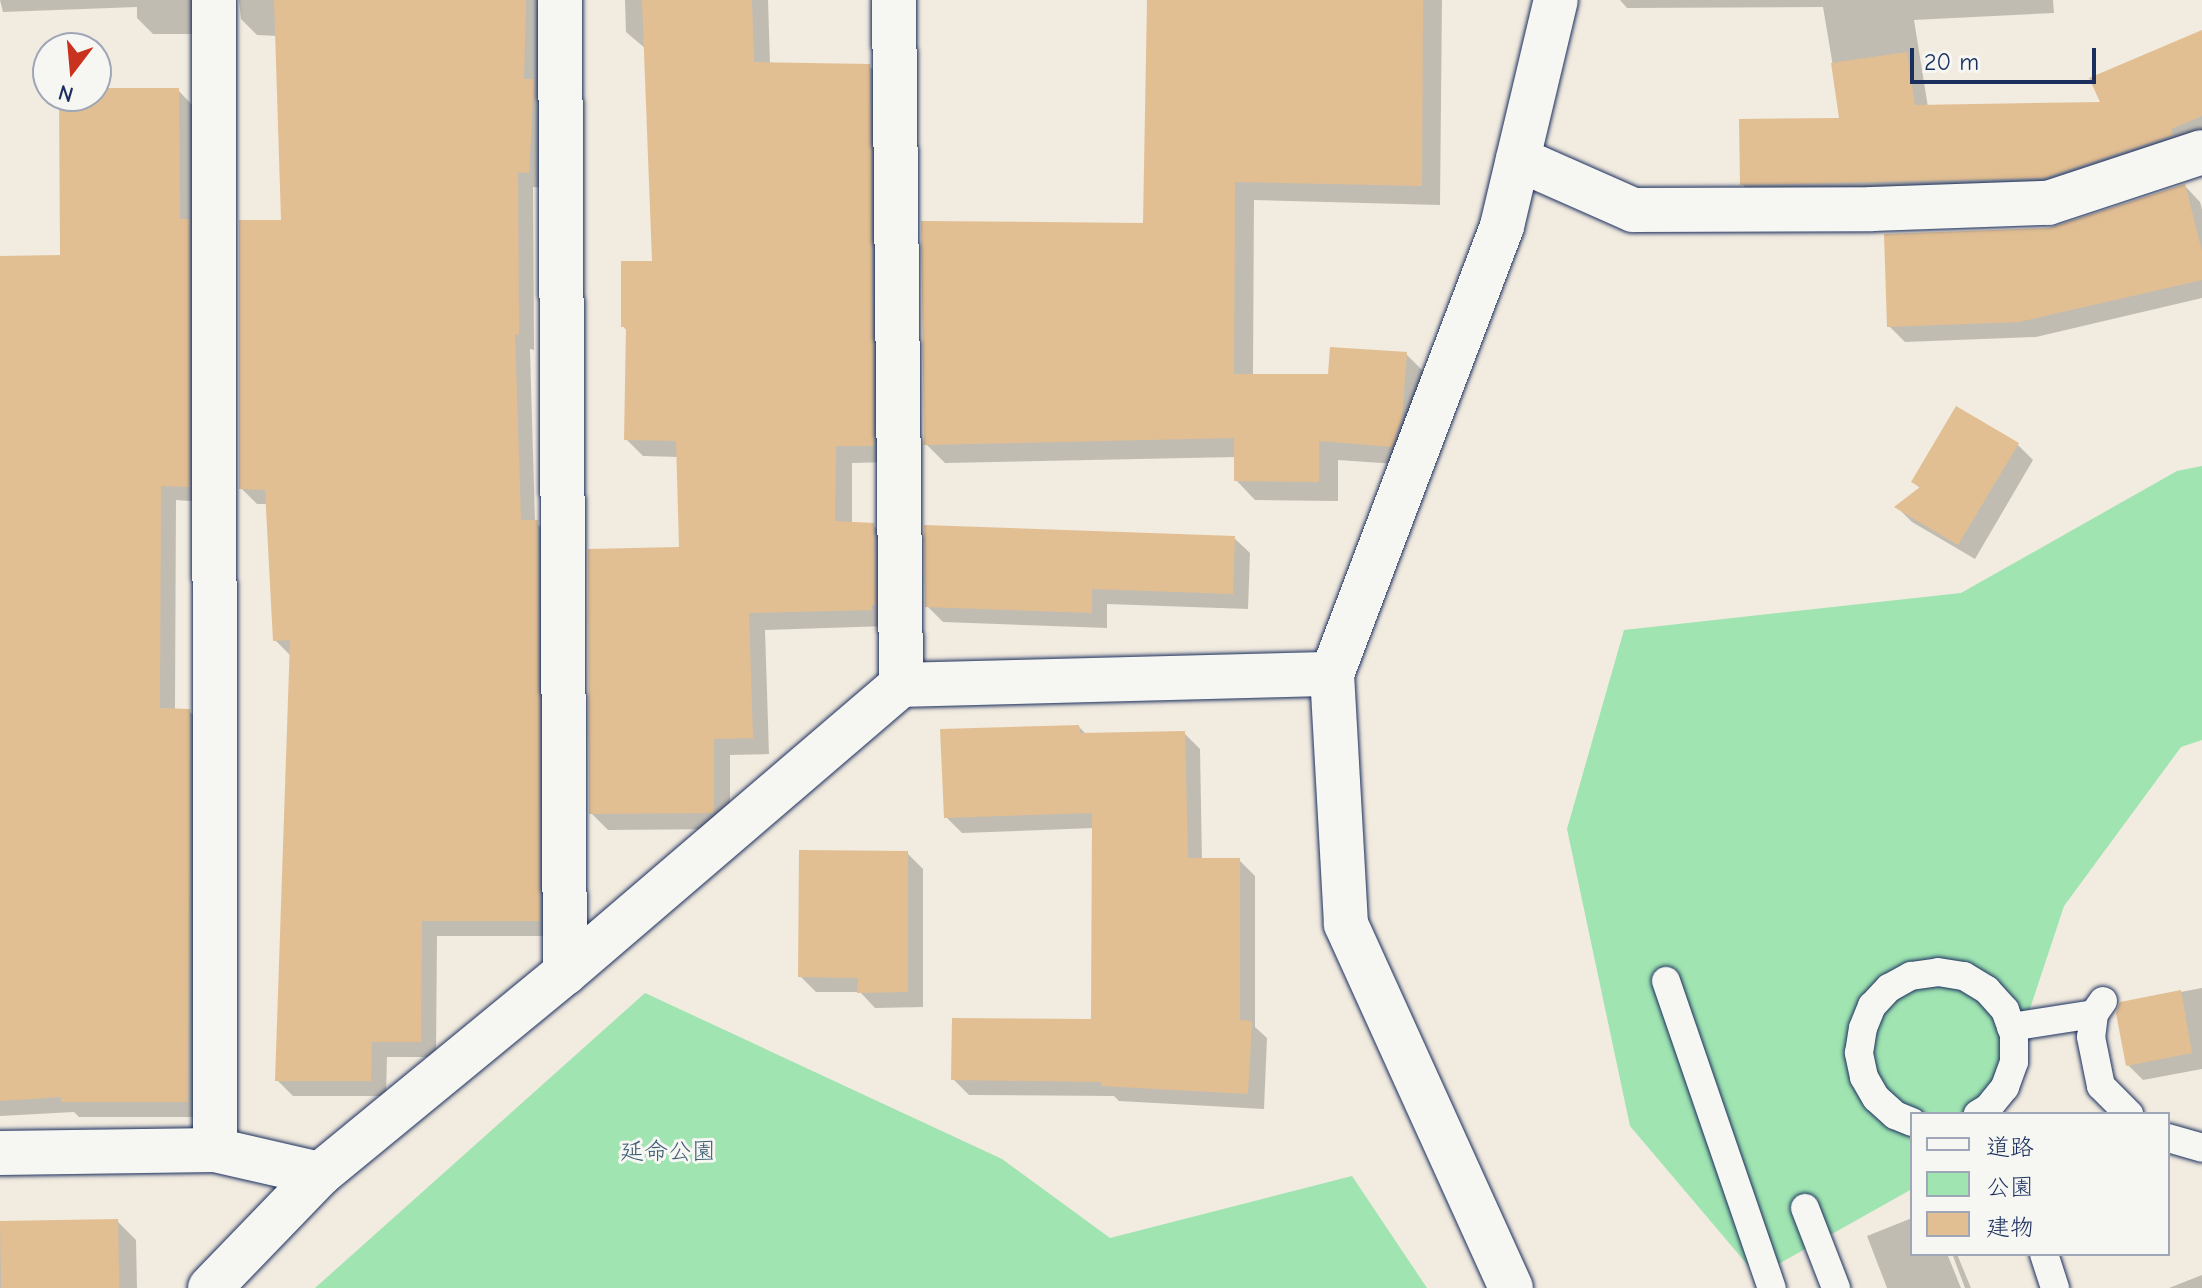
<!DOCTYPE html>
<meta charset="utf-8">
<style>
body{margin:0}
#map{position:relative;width:2202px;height:1288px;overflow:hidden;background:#f2ebdf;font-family:"Comic Neue","Klee One",sans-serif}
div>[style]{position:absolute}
.green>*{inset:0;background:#9fe4b1}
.shadow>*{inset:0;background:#0003}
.building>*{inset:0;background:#e2bf93;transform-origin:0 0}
.roads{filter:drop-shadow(0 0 2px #1b2f5e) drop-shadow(0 0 2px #1b2f5e)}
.service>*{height:28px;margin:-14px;padding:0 14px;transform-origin:14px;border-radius:14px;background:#f6f6f2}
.minor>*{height:44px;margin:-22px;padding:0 22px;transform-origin:22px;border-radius:22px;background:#f6f6f2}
span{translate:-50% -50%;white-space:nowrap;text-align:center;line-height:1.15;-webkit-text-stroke:6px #f6f6f2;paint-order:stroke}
.park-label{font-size:24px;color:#3c5c73}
.legend{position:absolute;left:1910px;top:1112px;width:260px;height:144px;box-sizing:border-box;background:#f6f6f2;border:2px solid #9ea6b7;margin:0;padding:10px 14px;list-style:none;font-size:24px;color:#1b2f5e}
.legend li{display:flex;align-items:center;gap:16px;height:40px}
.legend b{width:40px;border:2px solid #9ea6b7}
.north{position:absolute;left:32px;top:32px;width:80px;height:80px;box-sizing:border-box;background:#f6f6f2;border:2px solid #9ea6b7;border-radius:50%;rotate:196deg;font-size:22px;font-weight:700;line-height:32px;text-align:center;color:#1b2f5e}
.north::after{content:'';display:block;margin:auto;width:28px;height:36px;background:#c8321e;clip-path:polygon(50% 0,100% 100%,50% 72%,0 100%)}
.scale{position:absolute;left:1910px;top:48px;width:186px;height:36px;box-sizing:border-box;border:4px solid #1b2f5e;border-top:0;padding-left:10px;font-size:24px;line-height:28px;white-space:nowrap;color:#1b2f5e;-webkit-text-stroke:6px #f6f6f2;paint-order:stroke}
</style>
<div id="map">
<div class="green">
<i style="clip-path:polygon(2202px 466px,2202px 740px,2181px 747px,2064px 906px,1995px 1114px,1912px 1114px,1912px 1189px,1757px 1276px,1630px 1126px,1567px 829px,1624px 630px,1961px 593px,2177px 471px)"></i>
<i style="clip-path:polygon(645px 993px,1002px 1159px,1110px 1238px,1352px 1176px,1427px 1288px,315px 1288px)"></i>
</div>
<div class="shadow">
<i style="clip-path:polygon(0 0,211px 0,204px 34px,153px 34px,137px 18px,137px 7px,3px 12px)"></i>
<i style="clip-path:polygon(239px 0,542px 0,544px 188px,533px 187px,534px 350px,530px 349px,535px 522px,553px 538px,555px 936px,437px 936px,436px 1057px,387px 1057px,386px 1096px,293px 1096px,277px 1080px,291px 656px,275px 640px,268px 504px,257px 504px,241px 488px,283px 222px,277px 36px,257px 35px,241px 19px)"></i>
<i style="clip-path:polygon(625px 0,768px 0,770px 64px,869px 66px,886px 83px,890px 462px,852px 463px,852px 524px,873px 525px,890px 542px,888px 626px,765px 630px,769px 754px,730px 755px,730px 829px,608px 830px,591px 813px,681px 549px,679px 457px,643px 456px,626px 439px,627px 331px,623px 326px,654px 263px,646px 49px,626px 32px)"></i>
<i style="clip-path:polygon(1149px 0,1442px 0,1440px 205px,1254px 200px,1253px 376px,1330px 376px,1406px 354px,1426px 374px,1411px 465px,1338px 460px,1338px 501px,1255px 500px,1236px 480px,1236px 457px,945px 463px,926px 444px,1145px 225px)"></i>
<i style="clip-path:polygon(1620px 0,2053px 0,2054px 13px,1914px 20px,1928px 107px,2103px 104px,2202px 33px,2202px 138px,2060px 193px,1757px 200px,1742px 184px,1842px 120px,1823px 7px,1627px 8px)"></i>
<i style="clip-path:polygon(96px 90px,178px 90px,193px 106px,204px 502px,176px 500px,175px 710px,189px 711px,204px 726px,203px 1117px,79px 1117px,74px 1112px,0 1116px,0 274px,63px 402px,61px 96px,96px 96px)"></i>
<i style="clip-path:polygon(2185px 186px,2200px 202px,2202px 209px,2202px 298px,2036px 337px,1905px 342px,1889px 326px,2050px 230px)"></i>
<i style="clip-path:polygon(2017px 444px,2033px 460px,1975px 559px,1912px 522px,1897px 507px,1921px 489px,1913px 482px)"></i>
<i style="clip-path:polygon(1234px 538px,1250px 553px,1248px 609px,1107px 604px,1107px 628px,943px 622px,927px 606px)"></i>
<i style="clip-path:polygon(1079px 727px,1087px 735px,1184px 733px,1200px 749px,1202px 860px,1239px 860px,1255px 876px,1255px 1027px,1267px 1038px,1264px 1109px,1119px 1101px,1114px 1096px,969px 1095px,953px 1079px,1093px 1021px,1094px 828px,962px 833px,946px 817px)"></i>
<i style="clip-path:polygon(907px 853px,923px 869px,923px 1007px,875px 1008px,860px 992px,816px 992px,800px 976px)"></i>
<i style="clip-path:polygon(2202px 988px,2202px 1069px,2143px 1080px,2128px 1065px,2121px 1003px)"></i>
<i style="clip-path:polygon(1912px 1218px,1912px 1254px,1957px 1254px,1971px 1288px,1965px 1288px,1953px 1256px,1948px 1256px,1961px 1288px,1887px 1288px,1867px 1236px)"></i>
<i style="clip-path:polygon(117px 1221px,136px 1240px,137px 1288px,0 1288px,0 1223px)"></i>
<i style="clip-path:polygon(2202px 1275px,2202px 1288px,2169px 1288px)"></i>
</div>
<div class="building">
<i style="clip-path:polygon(274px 0,526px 0,524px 79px,534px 79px,529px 173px,518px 172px,519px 335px,515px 334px,521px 520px,538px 520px,540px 921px,422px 921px,421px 1042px,372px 1042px,371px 1081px,275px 1081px,290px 640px,273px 641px,265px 490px,239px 489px,239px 220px,281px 220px)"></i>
<i style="clip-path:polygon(642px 0,752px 0,754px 62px,870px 64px,874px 446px,836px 446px,835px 521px,874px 523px,875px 605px,872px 605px,872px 610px,749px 613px,753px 738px,714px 739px,714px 813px,589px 814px,588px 549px,679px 547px,676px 441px,624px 440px,626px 327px,621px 327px,621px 261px,652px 261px)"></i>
<i style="clip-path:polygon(1147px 0,1423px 0,1422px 186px,1235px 182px,1234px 374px,1328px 374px,1330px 347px,1407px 352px,1402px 418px,1392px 447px,1319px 441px,1319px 482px,1234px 481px,1234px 438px,924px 445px,921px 221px,1143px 223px)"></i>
<i style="clip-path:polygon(2202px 30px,2202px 116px,2171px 129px,2173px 135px,2044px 178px,1740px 185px,1739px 119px,1839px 118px,1831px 63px,1907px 52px,1915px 105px,2100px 102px,2089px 78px)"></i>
<i style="clip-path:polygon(96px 88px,179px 88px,180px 219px,189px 219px,189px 487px,161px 486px,160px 708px,190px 709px,188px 1102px,61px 1102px,61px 1097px,0 1101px,0 256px,60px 255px,59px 96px,96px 96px)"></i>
<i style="clip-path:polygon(2185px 184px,2202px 252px,2202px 280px,2019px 322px,1887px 327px,1884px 234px,2049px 228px)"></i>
<i style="clip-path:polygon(1956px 406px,2019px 443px,1958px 545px,1894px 507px,1920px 487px,1911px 482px)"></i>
<i style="clip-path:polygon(924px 525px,1235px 536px,1233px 594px,1092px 589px,1092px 613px,925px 607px)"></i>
<i style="clip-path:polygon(1079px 725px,1080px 733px,1185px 731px,1188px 858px,1240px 858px,1240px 1020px,1252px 1021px,1248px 1094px,1101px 1086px,1101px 1082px,951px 1080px,952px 1018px,1091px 1019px,1092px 813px,944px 818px,940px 729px)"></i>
<i style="clip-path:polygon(799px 850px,908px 851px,908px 992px,857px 993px,858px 978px,798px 977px)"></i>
<i style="clip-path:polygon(2181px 990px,2192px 1053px,2126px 1066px,2116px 1013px,2120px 1002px)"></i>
<i style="left:118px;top:1219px;width:69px;height:118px;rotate:89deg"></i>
</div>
<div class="roads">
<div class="service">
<i style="left:1666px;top:981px;width:325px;rotate:71deg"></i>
<i style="left:2103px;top:1001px;width:16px;rotate:125deg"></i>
<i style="left:2094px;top:1014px;width:23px;rotate:97deg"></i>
<i style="left:2091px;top:1037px;width:50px;rotate:78.5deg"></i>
<i style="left:2101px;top:1086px;width:40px;rotate:45deg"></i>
<i style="left:2011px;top:1027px;width:84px;rotate:-8.9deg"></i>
<i style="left:1912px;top:1122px;width:18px;rotate:-158deg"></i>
<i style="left:1895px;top:1115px;width:25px;rotate:-138deg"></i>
<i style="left:1876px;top:1098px;width:24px;rotate:-120deg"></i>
<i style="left:1864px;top:1077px;width:25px;rotate:-102deg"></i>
<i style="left:1859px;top:1053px;width:25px;rotate:-81deg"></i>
<i style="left:1863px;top:1028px;width:24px;rotate:-68deg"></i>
<i style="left:1872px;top:1006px;width:25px;rotate:-47deg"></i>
<i style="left:1889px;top:988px;width:25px;rotate:-29deg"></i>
<i style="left:1911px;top:976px;width:27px;rotate:-8deg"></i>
<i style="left:1938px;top:972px;width:26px;rotate:9deg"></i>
<i style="left:1964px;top:976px;width:27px;rotate:31deg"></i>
<i style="left:1987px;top:990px;width:27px;rotate:48deg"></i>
<i style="left:2005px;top:1010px;width:27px;rotate:70deg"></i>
<i style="left:2014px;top:1035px;width:27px;rotate:90deg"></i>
<i style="left:2014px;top:1062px;width:27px;rotate:110deg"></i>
<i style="left:2005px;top:1087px;width:27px;rotate:129deg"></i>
<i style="left:1988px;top:1108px;width:12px;rotate:149deg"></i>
<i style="left:2168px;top:1138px;width:35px;rotate:16deg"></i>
<i style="left:1805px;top:1208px;width:86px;rotate:68.8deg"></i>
<i style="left:2044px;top:1254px;width:36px;rotate:72deg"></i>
</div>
<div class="minor">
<i style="left:214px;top:0;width:1150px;rotate:89.95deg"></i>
<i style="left:560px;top:0;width:973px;rotate:89.71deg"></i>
<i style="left:894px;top:0;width:685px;rotate:89.41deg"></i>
<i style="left:1518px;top:159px;width:126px;rotate:23.9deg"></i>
<i style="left:1633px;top:210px;width:239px;rotate:-0.2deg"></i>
<i style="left:1872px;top:209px;width:176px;rotate:-2deg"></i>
<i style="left:2048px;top:203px;width:162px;rotate:-18.3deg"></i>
<i style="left:0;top:1153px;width:215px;rotate:-0.8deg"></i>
<i style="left:215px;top:1150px;width:108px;rotate:12.9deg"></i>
<i style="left:210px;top:1288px;width:158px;rotate:-46deg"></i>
<i style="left:320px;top:1174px;width:317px;rotate:-39.4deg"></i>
<i style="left:565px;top:973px;width:443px;rotate:-40.6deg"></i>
<i style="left:901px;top:685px;width:431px;rotate:-1.5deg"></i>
<i style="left:1511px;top:1288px;width:400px;rotate:-114.4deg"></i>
<i style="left:1346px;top:924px;width:250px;rotate:-93.2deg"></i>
<i style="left:1332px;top:674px;width:479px;rotate:-69.2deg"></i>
<i style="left:1502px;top:226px;width:232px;rotate:-76.6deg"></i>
</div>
</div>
<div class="park-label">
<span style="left:668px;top:1152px">延命公園</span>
</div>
<ul class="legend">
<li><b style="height:10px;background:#f6f6f2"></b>道路</li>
<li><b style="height:22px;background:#9fe4b1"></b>公園</li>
<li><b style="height:22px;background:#e2bf93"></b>建物</li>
</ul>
<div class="north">N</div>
<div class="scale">20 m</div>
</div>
